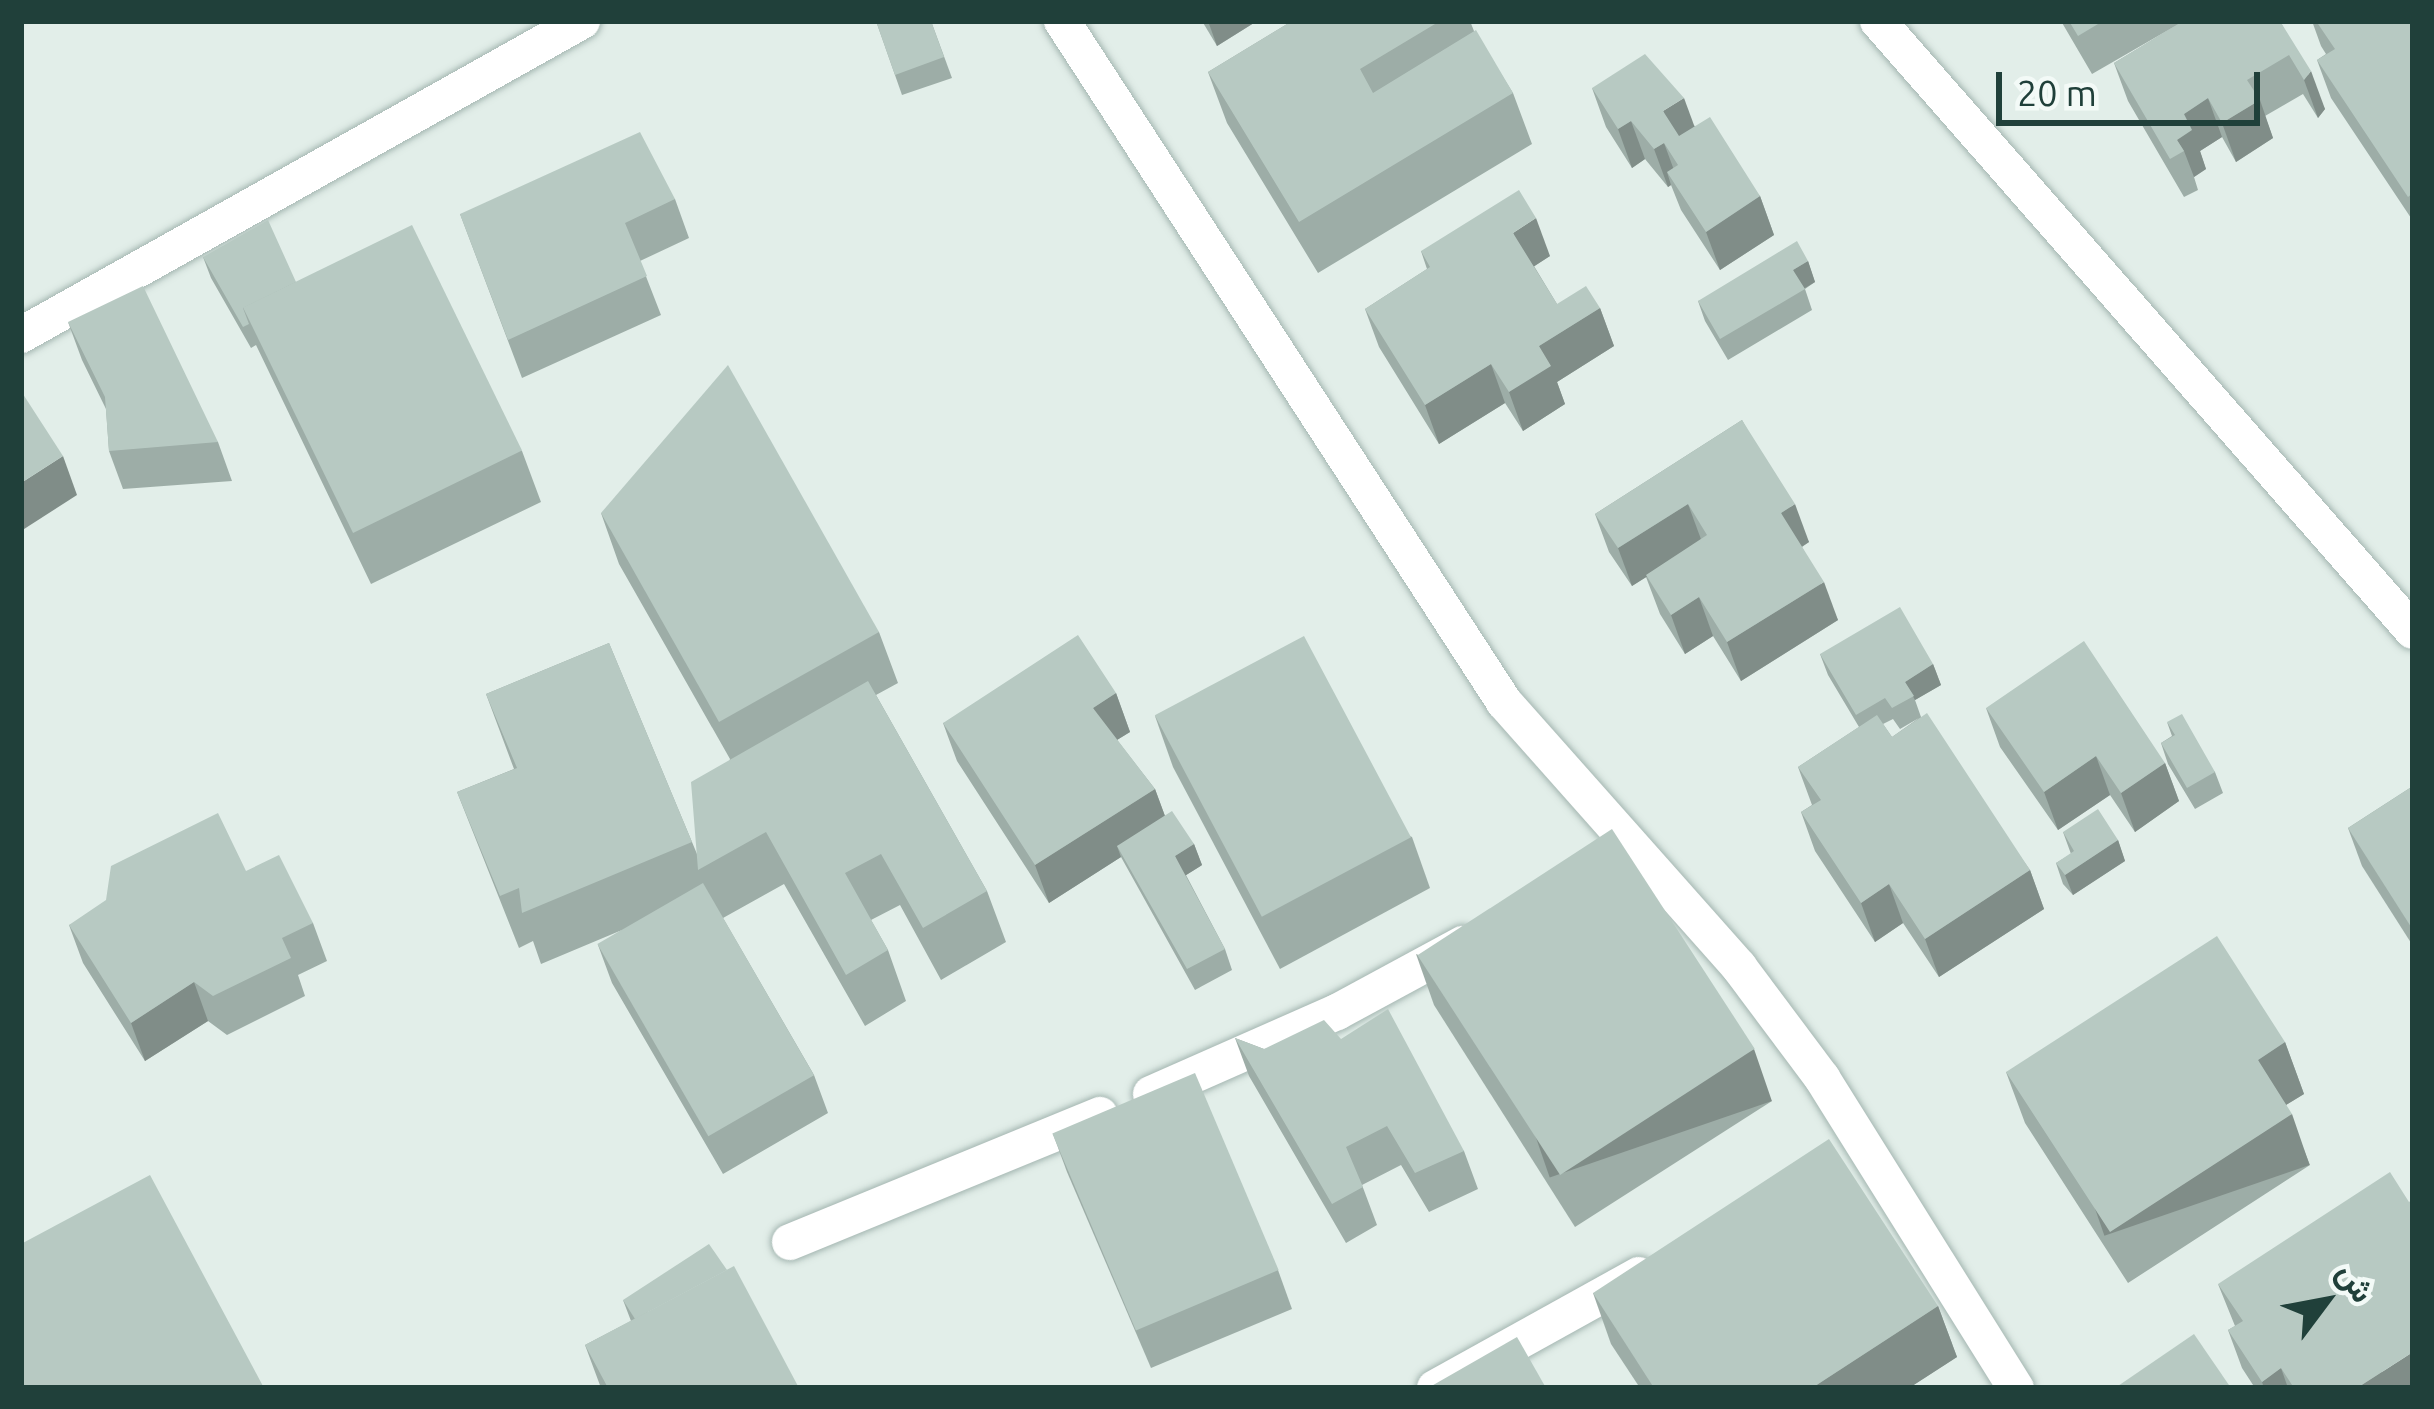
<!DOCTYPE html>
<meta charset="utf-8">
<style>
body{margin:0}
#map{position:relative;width:2434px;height:1409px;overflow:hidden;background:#e2eee9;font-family:Ubuntu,Vazirmatn,sans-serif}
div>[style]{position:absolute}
.roads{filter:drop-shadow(0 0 3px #a4b6b1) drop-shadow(0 0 3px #a4b6b1)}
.minor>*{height:36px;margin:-18px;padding:0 18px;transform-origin:18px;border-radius:18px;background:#fff}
.wall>*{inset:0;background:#9dada7}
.shaded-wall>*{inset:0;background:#808d88;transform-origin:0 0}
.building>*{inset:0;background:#b7c9c2;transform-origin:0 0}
span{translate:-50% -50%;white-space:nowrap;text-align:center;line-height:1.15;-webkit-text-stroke:9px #f3faf7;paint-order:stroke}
.frame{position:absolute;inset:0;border:24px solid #20403a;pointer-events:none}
.north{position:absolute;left:2266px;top:1241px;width:120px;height:120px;-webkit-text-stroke:9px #f3faf7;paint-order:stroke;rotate:58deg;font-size:33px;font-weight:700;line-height:48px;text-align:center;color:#20403a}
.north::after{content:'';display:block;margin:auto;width:42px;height:54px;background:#20403a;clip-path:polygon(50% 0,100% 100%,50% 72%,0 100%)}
.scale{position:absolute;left:1996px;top:72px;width:264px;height:54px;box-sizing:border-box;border:6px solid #20403a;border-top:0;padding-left:15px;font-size:36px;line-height:42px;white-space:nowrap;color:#20403a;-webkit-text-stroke:9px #f3faf7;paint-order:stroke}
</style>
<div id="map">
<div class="roads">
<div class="minor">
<i style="left:1062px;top:21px;width:812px;rotate:57.01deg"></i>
<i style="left:1504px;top:702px;width:354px;rotate:48.4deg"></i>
<i style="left:1739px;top:967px;width:139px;rotate:53.2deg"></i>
<i style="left:1822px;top:1078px;width:366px;rotate:58deg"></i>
<i style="left:1878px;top:21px;width:811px;rotate:48.75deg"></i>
<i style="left:21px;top:335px;width:643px;rotate:-29.24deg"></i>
<i style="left:1151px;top:1094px;width:203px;rotate:-23.8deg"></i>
<i style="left:1337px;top:1012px;width:143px;rotate:-28.4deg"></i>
<i style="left:790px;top:1242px;width:335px;rotate:-22.3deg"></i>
<i style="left:1435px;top:1388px;width:233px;rotate:-29deg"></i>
</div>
</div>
<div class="wall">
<i style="clip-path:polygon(876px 21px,931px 21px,952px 78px,902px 95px)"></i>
<i style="clip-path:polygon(1202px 21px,1257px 21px,1217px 46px)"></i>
<i style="clip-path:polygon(1292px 21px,1470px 21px,1474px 31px,1513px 93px,1532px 144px,1318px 273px,1227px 123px,1208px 72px)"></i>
<i style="clip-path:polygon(2061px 21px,2280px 21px,2325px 109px,2318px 118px,2303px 94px,2265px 116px,2273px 138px,2236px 162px,2222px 137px,2200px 151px,2206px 169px,2194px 177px,2198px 190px,2184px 197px,2128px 101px,2114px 63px,2177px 25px,2092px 74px)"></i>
<i style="clip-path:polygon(2312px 21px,2413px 21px,2413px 221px,2331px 98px,2317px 60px,2326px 54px,2321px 46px)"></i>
<i style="clip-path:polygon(1592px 88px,1695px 126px,1760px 196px,1774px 235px,1720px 270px,1681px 210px,1671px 185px,1668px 187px,1645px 159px,1632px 168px,1606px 127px)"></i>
<i style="clip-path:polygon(675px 199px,689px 238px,640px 261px,661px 315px,522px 378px,460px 214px)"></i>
<i style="clip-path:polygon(1421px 251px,1550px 256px,1534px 266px,1557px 304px,1600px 308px,1614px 346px,1557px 382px,1565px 404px,1523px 431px,1505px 403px,1439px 444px,1379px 347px,1365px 309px,1427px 269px)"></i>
<i style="clip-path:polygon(203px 257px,296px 282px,522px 451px,541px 502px,371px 584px,256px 345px,251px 348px,211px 278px)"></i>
<i style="clip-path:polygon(1808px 261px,1815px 282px,1805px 289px,1812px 310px,1728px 360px,1705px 321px,1698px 301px)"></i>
<i style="clip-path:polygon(68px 322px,218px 442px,232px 481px,123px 489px,109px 451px,106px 409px,82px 360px)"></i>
<i style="clip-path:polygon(1742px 420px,1809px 542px,1802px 547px,1838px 620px,1741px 681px,1713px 636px,1685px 654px,1660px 614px,1646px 577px,1632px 586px,1609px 552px,1595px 514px)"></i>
<i style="clip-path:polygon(601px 513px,879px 632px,898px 683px,876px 695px,987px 891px,1006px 942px,941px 980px,900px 905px,871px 920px,888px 950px,906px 1001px,865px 1026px,784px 884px,723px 918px,814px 1075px,828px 1113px,723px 1174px,612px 983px,598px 945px,622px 930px,541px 964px,533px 941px,519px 948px,457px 792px,514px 769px,486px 694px,609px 643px,697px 854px,730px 759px,619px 564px)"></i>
<i style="clip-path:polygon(evenodd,1820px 654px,1933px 664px,1941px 685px,1915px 700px,1921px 717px,2030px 870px,2044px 909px,1939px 977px,1903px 923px,1875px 942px,1815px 851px,1801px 812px,1812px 805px,1798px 767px,1859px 727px,1828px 675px,1820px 654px,1919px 718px,1892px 737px,1883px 724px,1893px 719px,1900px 729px,1919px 718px)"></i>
<i style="clip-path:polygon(1116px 693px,1130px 732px,1117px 740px,1155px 789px,1165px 816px,1194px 844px,1202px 865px,1186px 875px,1225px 949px,1232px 970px,1195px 990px,1121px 857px,1049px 903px,957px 761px,943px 723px)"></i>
<i style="clip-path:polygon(1986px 708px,2165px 763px,2179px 801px,2135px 832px,2110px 795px,2058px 830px,2000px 747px)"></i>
<i style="clip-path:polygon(1155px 716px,1412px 837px,1430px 888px,1280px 969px,1173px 767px)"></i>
<i style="clip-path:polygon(2167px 722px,2215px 772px,2223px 793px,2195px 809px,2168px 764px,2161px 743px,2172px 736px)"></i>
<i style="clip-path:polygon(2413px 786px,2413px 946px,2362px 866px,2348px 828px)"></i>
<i style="clip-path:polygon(2063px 832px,2118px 840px,2125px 861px,2073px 895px,2063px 884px,2056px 863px,2071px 854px)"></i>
<i style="clip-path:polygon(246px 871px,313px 923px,327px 961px,298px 975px,305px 996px,227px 1035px,208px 1021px,145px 1061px,83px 963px,69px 925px)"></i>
<i style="clip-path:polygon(1416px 954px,1772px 1101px,1575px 1227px,1434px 1005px)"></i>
<i style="clip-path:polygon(1235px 1038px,1264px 1049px,1341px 1039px,1464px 1151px,1478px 1189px,1429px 1212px,1401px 1165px,1362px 1185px,1377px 1225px,1346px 1243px,1249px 1076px)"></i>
<i style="clip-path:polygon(2285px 1042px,2304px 1094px,2286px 1105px,2310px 1165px,2128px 1283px,2025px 1123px,2006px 1072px)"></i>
<i style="clip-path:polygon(1053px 1134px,1278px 1270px,1292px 1309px,1151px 1368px,1067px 1172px)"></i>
<i style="clip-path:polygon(2218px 1284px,2413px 1388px,2255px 1388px,2242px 1368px,2228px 1330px,2235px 1326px)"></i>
<i style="clip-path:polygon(1593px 1293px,1938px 1306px,1957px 1357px,1909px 1388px,1640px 1388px,1611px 1344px)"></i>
<i style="clip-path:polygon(623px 1300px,799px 1388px,601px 1388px,585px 1345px,631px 1321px)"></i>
</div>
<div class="shaded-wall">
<i style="clip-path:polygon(1208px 21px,1257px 21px,1217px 46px)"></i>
<i style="clip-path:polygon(2311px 71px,2325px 109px,2318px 118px,2304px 80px)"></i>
<i style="clip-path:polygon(1684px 98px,1698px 136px,1677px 149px,1663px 111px)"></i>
<i style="clip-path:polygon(2208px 98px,2222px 137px,2200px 151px,2206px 169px,2194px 177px,2184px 151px,2177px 140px,2184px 114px)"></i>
<i style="clip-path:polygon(2260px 100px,2273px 138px,2236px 162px,2222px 123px)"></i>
<i style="clip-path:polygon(1631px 121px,1645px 159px,1632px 168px,1618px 129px)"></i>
<i style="clip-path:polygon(1664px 143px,1678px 181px,1667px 172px,1671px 185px,1668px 187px,1654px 149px)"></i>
<i style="clip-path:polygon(1760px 196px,1774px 235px,1720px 270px,1706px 232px)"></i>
<i style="clip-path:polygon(1536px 218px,1550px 256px,1527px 271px,1513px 233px)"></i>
<i style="clip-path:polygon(1808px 261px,1815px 282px,1800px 291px,1793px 270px)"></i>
<i style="clip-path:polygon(1600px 308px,1614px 346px,1557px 382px,1565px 404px,1523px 431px,1509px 392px,1539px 346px)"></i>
<i style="clip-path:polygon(1491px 364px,1505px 403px,1439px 444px,1425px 405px)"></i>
<i style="clip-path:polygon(63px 456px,77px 495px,21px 531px,21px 483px)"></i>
<i style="clip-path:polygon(1688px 504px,1702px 542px,1632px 586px,1618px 548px)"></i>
<i style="clip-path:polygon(1795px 504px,1809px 542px,1795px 551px,1781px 513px)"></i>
<i style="clip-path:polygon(1824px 582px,1838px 620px,1741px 681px,1727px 642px)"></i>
<i style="clip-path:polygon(1699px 597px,1713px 636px,1685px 654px,1671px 615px)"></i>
<i style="clip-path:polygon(1933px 664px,1941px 685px,1915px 700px,1905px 682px)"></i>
<i style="clip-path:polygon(1116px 693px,1130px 732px,1107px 746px,1093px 708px)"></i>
<i style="clip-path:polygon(2096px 756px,2110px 795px,2058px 830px,2044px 792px)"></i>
<i style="clip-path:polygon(2165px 763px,2179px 801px,2135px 832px,2121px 793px)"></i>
<i style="clip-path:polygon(1155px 789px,1169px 827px,1117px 846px,1121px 857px,1049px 903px,1035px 865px)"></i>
<i style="clip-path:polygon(2118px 840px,2125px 861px,2073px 895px,2065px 875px)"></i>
<i style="clip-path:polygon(1194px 844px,1202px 865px,1183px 877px,1175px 856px)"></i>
<i style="clip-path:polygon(2030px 870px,2044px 909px,1939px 977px,1925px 939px)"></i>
<i style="clip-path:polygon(1889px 884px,1903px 923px,1875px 942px,1861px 903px)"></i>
<i style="clip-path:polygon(194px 982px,208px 1021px,145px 1061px,131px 1023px)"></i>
<i style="clip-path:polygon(2285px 1042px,2304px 1094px,2276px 1111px,2258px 1060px)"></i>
<i style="left:1754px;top:1049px;width:55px;height:235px;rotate:71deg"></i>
<i style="left:2292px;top:1114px;width:54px;height:217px;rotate:71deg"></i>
<i style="clip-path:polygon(1938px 1306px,1957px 1357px,1909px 1388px,1812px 1388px)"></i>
<i style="clip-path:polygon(2413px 1352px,2413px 1388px,2357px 1388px)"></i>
<i style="clip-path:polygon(2281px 1368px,2288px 1388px,2264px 1388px,2262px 1382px)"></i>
</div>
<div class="building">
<i style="clip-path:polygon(876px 21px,931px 21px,944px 57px,895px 75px)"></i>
<i style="clip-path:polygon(1292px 21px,1440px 21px,1360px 69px,1373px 93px,1476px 30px,1513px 93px,1299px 222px,1208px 72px)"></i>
<i style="clip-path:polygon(2069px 21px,2103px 21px,2078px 36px)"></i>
<i style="clip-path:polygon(2183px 21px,2280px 21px,2311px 71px,2304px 80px,2289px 55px,2247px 80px,2260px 100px,2222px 123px,2208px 98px,2184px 114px,2192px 130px,2177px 140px,2184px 151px,2170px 159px,2114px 63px)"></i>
<i style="clip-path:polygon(2316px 21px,2413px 21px,2413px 193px,2408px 197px,2317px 60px,2335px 49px)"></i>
<i style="clip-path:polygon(1645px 54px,1684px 98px,1663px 111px,1679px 136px,1710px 117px,1760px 196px,1706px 232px,1667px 172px,1678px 165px,1664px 143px,1654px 149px,1631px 121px,1618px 129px,1592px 88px)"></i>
<i style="clip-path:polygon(640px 132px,675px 199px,625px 223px,647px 276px,508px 340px,460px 214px)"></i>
<i style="clip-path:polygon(1519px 190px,1536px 218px,1513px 233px,1557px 304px,1586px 286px,1600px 308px,1539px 346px,1551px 366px,1509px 392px,1491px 364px,1425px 405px,1365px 309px,1430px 267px,1421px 251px)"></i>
<i style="clip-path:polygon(268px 220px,296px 282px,243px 308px,249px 324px,243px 327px,203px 257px)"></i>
<i style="left:412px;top:225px;width:251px;height:188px;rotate:64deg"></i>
<i style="clip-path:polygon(1797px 241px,1808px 261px,1793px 270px,1805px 289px,1720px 339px,1698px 301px)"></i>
<i style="clip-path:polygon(143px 286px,218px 442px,109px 451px,105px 397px,68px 322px)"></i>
<i style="clip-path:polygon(728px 365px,879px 632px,719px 722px,601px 513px)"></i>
<i style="clip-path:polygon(21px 391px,63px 456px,21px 483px)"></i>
<i style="clip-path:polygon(1742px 420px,1795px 504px,1781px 513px,1824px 582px,1727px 642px,1699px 597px,1671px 615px,1646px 575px,1707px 535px,1688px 504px,1618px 548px,1595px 514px)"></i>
<i style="clip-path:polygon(1900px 607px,1933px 664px,1905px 682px,1914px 696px,1892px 708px,1885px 698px,1856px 715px,1820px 654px)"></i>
<i style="clip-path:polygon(1078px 635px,1116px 693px,1093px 708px,1155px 789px,1035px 865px,943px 723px)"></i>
<i style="left:1304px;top:636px;width:228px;height:169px;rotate:62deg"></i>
<i style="clip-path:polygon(2084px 641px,2165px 763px,2121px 793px,2096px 756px,2044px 792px,1986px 708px)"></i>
<i style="clip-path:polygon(609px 643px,692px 842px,522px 913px,519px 888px,500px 896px,457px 792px,517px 768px,486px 694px)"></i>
<i style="clip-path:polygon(868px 681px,987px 891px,923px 928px,881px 854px,845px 873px,888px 950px,846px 975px,766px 832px,698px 870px,691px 782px)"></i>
<i style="clip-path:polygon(1927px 713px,2030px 870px,1925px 939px,1889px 884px,1861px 903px,1801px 812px,1821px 800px,1798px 767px,1877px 715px,1892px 737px)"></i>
<i style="clip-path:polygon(2182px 714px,2215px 772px,2187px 788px,2161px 743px,2175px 735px,2167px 722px)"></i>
<i style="clip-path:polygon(2413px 786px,2413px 930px,2348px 828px)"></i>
<i style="clip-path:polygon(2098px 809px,2118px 840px,2065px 875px,2056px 863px,2074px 851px,2063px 832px)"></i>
<i style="clip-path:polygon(1172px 811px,1194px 844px,1175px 856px,1225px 949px,1187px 969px,1117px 846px)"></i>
<i style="clip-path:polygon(218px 813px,246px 871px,279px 855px,313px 923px,282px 938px,291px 958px,213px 996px,194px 982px,131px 1023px,69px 925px,106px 900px,111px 866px)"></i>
<i style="left:1612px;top:829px;width:262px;height:232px;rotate:57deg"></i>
<i style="left:703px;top:883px;width:222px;height:122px;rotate:60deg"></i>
<i style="clip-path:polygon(2217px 936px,2285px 1042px,2258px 1060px,2292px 1114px,2110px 1232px,2006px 1072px)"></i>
<i style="clip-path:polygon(1388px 1009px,1464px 1151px,1415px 1173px,1387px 1126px,1346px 1147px,1363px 1187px,1332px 1204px,1235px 1038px,1264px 1049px,1324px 1020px,1341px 1039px)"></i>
<i style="left:1195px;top:1073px;width:214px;height:155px;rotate:67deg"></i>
<i style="clip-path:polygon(1829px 1139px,1938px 1306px,1812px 1388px,1654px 1388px,1593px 1293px)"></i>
<i style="clip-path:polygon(2390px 1172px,2409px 1202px,2413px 1199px,2413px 1352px,2357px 1388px,2294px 1388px,2281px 1368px,2262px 1382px,2228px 1330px,2243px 1321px,2218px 1284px)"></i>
<i style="clip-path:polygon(150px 1175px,264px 1388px,21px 1388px,21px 1244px)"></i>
<i style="clip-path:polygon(709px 1244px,727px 1270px,635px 1319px,623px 1300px)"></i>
<i style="clip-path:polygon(734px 1266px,799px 1388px,608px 1388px,585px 1345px)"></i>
<i style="clip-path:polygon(2194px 1334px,2231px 1388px,2115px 1388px)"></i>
<i style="clip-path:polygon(1517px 1337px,1546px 1388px,1428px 1388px)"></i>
</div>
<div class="frame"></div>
<div class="north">ش</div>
<div class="scale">20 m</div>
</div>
